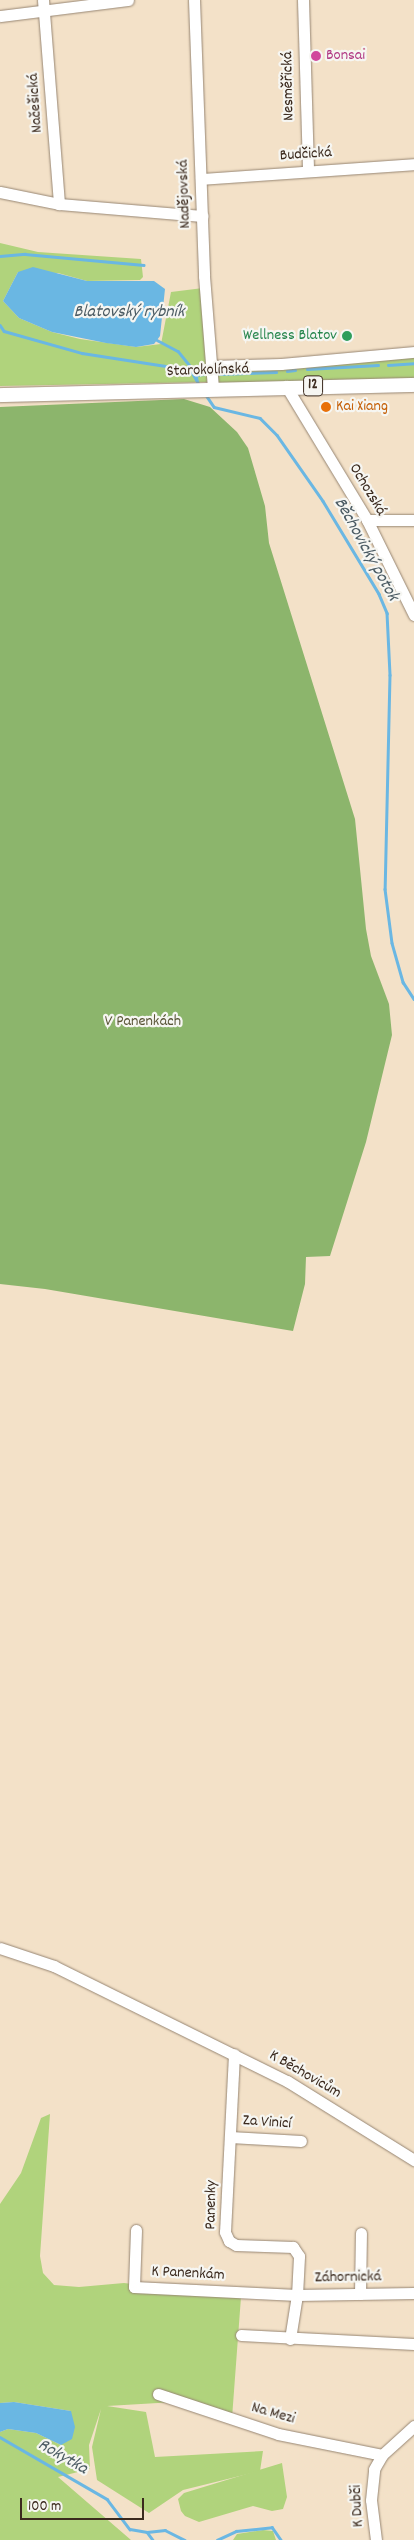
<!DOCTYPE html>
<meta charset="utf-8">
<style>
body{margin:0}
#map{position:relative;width:414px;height:2540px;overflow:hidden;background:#f3e1c8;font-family:Dekko,sans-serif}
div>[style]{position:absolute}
.green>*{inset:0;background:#b0d37c}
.forest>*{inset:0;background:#8cb56c}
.water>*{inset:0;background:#6ab7e3}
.stream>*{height:2.5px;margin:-1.25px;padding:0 1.25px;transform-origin:1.25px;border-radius:1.25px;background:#6ab7e3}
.roads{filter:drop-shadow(0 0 1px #978673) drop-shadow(0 0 1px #978673)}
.minor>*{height:11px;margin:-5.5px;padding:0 5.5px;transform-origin:5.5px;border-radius:5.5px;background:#fff}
.major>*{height:14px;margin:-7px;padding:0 7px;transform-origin:7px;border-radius:7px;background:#fff}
.dots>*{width:14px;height:14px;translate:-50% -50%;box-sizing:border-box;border:2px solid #f6f6f2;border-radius:50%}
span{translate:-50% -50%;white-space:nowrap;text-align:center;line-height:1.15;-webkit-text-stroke:4.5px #f6f6f2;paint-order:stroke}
.shield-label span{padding:1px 4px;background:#f6f6f2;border:1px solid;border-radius:4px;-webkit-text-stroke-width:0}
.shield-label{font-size:15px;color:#3b2a1e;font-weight:700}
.hotel-label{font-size:16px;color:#b23c85}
.left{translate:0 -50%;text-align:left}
.street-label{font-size:16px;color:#3b2a1e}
.leisure-label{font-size:16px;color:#27864d}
.right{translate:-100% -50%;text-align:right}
.food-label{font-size:16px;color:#c56008}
.park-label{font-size:16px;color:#585436}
.water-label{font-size:18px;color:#4b5b63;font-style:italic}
.scale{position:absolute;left:20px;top:2498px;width:124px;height:22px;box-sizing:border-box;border:2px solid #3b2a1e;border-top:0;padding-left:6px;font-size:15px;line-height:18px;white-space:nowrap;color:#3b2a1e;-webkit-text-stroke:4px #f6f6f2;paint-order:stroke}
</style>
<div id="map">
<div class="green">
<i style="clip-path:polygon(0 243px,38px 252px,141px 259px,143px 277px,140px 280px,87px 281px,58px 273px,18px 272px,3px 301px,19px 318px,52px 332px,80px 339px,136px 347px,161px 344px,171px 292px,203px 288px,208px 382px,0 386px)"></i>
<i style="clip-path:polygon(414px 352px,414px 384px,213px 388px,210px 366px)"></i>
<i style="clip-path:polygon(50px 2114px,40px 2256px,43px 2273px,54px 2285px,79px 2287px,124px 2283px,241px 2297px,232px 2418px,175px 2402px,107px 2406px,146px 2412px,155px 2457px,263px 2451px,260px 2471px,183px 2490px,149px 2513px,97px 2480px,92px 2447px,101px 2409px,89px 2445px,90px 2469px,58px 2477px,131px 2540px,0 2540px,0 2432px,8px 2429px,36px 2433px,61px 2445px,71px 2411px,14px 2402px,0 2403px,0 2204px,21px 2173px,41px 2118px)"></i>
<i style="clip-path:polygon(282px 2463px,287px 2497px,283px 2509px,272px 2511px,253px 2506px,199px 2522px,185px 2516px,181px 2511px,178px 2499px,184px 2493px)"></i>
<i style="clip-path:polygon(263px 2530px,273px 2531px,276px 2540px,233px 2540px,237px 2534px)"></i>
</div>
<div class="forest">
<i style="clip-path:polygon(184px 399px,210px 407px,237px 432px,248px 448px,265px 506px,269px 543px,355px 819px,366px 929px,371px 956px,389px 1004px,392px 1035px,366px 1142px,330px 1256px,306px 1257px,305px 1284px,293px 1331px,45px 1289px,0 1284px,0 407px)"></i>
</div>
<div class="water">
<i style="clip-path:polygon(33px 267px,87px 281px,154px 281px,165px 289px,160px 336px,154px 344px,136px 347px,106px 343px,52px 332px,19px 318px,3px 301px,18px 272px)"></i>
<i style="clip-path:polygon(14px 2402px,71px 2411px,75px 2427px,72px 2439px,61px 2445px,36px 2433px,8px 2429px,0 2432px,0 2403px)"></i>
</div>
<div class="stream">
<i style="left:0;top:256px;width:25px;rotate:-5deg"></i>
<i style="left:25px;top:254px;width:119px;rotate:5.3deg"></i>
<i style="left:0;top:325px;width:7px;rotate:56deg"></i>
<i style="left:4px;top:331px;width:81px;rotate:15.8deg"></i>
<i style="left:82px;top:353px;width:104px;rotate:8.8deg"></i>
<i style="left:185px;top:369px;width:8px;rotate:23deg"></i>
<i style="left:192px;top:372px;width:14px;rotate:60deg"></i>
<i style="left:157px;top:340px;width:24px;rotate:28deg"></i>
<i style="left:178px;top:351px;width:28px;rotate:51deg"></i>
<i style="left:196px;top:373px;width:7px;rotate:82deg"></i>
<i style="left:388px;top:365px;width:26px;rotate:-4deg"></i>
<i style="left:307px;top:369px;width:71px;rotate:-3.2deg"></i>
<i style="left:287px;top:371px;width:8px;rotate:-7deg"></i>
<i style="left:218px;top:374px;width:58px;rotate:-2deg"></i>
<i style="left:196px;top:375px;width:8px;rotate:-7deg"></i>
<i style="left:206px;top:395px;width:14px;rotate:56deg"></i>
<i style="left:214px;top:407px;width:47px;rotate:13.4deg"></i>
<i style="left:260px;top:418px;width:24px;rotate:45deg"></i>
<i style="left:277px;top:435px;width:80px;rotate:55.1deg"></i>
<i style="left:323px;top:501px;width:109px;rotate:58.9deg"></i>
<i style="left:379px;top:594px;width:21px;rotate:67deg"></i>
<i style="left:387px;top:613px;width:62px;rotate:87.2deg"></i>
<i style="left:390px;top:675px;width:214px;rotate:91.3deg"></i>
<i style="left:385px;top:889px;width:54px;rotate:82.6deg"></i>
<i style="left:392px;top:943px;width:41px;rotate:74.2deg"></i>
<i style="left:403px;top:982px;width:20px;rotate:57deg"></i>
<i style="left:0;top:2437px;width:124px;rotate:30.1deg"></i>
<i style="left:107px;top:2499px;width:38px;rotate:53deg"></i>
<i style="left:130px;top:2529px;width:17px;rotate:10deg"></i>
<i style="left:147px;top:2532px;width:10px;rotate:53deg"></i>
<i style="left:147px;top:2532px;width:18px;rotate:-6deg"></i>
<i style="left:165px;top:2530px;width:22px;rotate:27deg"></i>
<i style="left:217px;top:2540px;width:21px;rotate:-25deg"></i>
<i style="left:236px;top:2531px;width:36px;rotate:-6deg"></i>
<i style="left:272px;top:2527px;width:16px;rotate:55deg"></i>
</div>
<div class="roads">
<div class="minor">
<i style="left:43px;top:0;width:205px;rotate:85.5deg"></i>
<i style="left:194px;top:0;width:276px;rotate:87.9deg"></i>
<i style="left:204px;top:276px;width:112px;rotate:85.4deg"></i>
<i style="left:303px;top:0;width:171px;rotate:88.3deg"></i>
<i style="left:0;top:16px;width:129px;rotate:-7.1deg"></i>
<i style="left:201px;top:179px;width:214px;rotate:-4deg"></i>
<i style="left:0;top:192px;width:60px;rotate:11.5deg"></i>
<i style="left:59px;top:204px;width:144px;rotate:4.8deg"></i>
<i style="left:210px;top:366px;width:71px;rotate:-1.6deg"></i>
<i style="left:281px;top:364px;width:134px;rotate:-5.2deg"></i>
<i style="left:286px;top:386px;width:157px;rotate:58.8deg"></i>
<i style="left:367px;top:520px;width:106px;rotate:63.7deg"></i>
<i style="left:367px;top:520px;width:47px"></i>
<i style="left:0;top:1948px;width:57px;rotate:18.4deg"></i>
<i style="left:54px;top:1966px;width:260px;rotate:26.3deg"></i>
<i style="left:287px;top:2081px;width:150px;rotate:31.9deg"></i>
<i style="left:230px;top:2137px;width:71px;rotate:3.2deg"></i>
<i style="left:136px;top:2230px;width:57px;rotate:92deg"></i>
<i style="left:134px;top:2287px;width:163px;rotate:2.8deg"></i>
<i style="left:297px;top:2295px;width:39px;rotate:-87deg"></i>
<i style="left:299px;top:2256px;width:11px;rotate:-124deg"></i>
<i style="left:293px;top:2247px;width:57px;rotate:-178deg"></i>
<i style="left:236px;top:2245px;width:8px;rotate:-150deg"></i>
<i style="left:229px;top:2241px;width:10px;rotate:-114deg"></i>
<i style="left:225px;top:2232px;width:178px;rotate:-87.1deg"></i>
<i style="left:360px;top:2294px;width:61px;rotate:-89.1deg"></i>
<i style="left:241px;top:2335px;width:173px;rotate:3deg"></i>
<i style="left:290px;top:2339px;width:45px;rotate:-81deg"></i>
<i style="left:297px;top:2295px;width:117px;rotate:-1deg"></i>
<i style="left:158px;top:2394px;width:126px;rotate:18.4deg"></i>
<i style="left:278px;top:2434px;width:106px;rotate:11.4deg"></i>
<i style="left:376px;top:2540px;width:40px;rotate:-97.1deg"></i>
<i style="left:371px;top:2500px;width:31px;rotate:-84deg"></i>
<i style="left:374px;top:2469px;width:16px;rotate:-60deg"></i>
<i style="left:382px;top:2455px;width:43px;rotate:-42.2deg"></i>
</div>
<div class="major">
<i style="left:0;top:395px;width:414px;rotate:-1.4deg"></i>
</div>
</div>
<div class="dots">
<i style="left:316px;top:56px;background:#d1479c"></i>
<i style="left:347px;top:336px;background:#2e9e5b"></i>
<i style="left:326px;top:407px;background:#e8710a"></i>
</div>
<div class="shield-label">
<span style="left:313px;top:386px">12</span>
</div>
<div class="hotel-label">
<span class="left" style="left:326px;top:56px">Bonsai</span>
</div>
<div class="street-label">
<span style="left:289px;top:86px;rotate:-91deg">Nesměřická</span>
<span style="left:36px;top:103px;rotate:-94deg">Načešická</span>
<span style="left:306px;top:155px;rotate:-4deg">Budčická</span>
<span style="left:185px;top:194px;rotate:-92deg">Nadějovská</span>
<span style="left:208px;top:371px;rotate:-2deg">Starokolínská</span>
<span style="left:367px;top:490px;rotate:59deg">Ochozská</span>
<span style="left:305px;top:2075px;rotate:30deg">K Běchovicům</span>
<span style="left:267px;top:2123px;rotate:4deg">Za Vinicí</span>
<span style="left:212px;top:2205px;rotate:-89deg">Panenky</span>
<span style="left:188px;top:2274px;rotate:3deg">K Panenkám</span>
<span style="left:348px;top:2278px;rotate:-1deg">Záhornická</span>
<span style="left:273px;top:2414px;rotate:16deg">Na Mezi</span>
<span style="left:358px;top:2506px;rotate:-93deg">K Dubči</span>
</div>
<div class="leisure-label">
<span class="right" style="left:337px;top:336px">Wellness Blatov</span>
</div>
<div class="food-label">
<span class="left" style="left:336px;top:407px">Kai Xiang</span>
</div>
<div class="park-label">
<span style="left:143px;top:1022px">V Panenkách</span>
</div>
<div class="water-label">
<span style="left:129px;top:313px">Blatovský rybník</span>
<span style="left:365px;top:550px;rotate:61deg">Běchovický potok</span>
<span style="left:62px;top:2458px;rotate:30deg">Rokytka</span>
</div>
<div class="scale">100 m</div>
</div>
